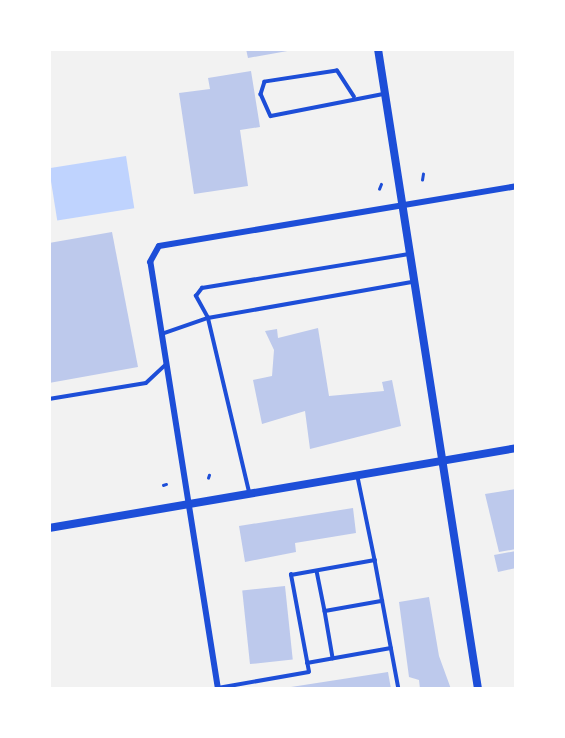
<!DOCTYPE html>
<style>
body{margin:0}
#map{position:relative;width:565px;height:738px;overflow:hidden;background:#f2f2f2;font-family:Cabin,sans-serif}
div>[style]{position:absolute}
.water>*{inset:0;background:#bfd3fe;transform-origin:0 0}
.building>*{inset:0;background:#bdc9ec;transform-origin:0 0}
.path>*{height:2.5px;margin:-1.25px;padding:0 1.25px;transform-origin:1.25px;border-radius:1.25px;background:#1d4ed8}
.service>*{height:3.5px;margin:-1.75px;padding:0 1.75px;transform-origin:1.75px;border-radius:1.75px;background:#1d4ed8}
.minor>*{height:6px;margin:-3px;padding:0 3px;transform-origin:3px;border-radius:3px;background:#1d4ed8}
.tertiary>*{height:8px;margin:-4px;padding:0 4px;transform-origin:4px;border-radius:4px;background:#1d4ed8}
span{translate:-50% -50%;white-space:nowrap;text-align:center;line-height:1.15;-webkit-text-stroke:5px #fff;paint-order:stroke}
.frame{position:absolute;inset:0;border:51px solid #fff;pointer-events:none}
</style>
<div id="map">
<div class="water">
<i style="left:126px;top:156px;width:53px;height:78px;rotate:81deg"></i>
</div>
<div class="building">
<i style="clip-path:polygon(246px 49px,293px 49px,293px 50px,248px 58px)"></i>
<i style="clip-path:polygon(251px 71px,260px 127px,240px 130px,248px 186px,194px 194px,179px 93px,210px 89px,208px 78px)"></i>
<i style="clip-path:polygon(112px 232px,138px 367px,49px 383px,49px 243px)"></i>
<i style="clip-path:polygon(318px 328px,329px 396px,384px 391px,382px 382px,392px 380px,401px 426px,310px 449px,305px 411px,262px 424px,253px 380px,272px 376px,274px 350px,265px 331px,277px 329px,278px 338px)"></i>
<i style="clip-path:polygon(516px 489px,516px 549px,499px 552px,485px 494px)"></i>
<i style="clip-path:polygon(353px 508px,356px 533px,295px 543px,296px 552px,245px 562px,239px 526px)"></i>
<i style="clip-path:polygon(516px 551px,516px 568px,498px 572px,494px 555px)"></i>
<i style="left:285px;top:586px;width:74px;height:43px;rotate:84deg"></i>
<i style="clip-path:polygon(429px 597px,439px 656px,451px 689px,420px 689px,419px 680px,409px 677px,399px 602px)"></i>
<i style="clip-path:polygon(388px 672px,391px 689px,292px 689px,291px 687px)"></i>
</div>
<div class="path">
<i style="left:422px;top:180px;width:6px;rotate:-81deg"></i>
<i style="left:379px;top:189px;width:5px;rotate:-68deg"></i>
<i style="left:208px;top:478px;width:3px;rotate:-72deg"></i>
<i style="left:163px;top:485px;width:3px;rotate:-18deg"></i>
</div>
<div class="service">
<i style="left:354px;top:97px;width:31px;rotate:-123deg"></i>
<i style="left:337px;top:71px;width:73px;rotate:171.3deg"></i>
<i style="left:265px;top:82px;width:13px;rotate:108deg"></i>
<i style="left:261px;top:94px;width:24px;rotate:66deg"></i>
<i style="left:271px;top:116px;width:114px;rotate:-11.1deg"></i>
<i style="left:162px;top:334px;width:49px;rotate:-19.2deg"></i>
<i style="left:208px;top:318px;width:208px;rotate:-10deg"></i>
<i style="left:49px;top:399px;width:98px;rotate:-9.4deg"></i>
<i style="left:146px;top:383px;width:26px;rotate:-43deg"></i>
<i style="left:358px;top:477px;width:85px;rotate:78.4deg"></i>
<i style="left:249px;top:492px;width:179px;rotate:-103.3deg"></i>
<i style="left:208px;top:318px;width:25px;rotate:-119deg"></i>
<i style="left:196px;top:296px;width:10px;rotate:-53deg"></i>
<i style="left:202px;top:288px;width:211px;rotate:-9.3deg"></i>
<i style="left:317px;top:571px;width:41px;rotate:78.7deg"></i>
<i style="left:325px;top:611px;width:58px;rotate:-10deg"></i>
<i style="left:325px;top:611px;width:48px;rotate:80.3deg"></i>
<i style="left:307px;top:663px;width:85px;rotate:-10.1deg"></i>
<i style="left:218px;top:688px;width:92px;rotate:-10deg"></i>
<i style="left:309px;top:672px;width:99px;rotate:-100.5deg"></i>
<i style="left:291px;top:575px;width:85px;rotate:-10.1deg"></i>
<i style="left:375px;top:560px;width:131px;rotate:79.5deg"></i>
</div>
<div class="minor">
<i style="left:218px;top:689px;width:432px;rotate:-99deg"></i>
<i style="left:150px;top:262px;width:18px;rotate:-61deg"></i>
<i style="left:159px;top:246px;width:362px;rotate:-9.5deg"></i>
</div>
<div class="tertiary">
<i style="left:378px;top:49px;width:648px;rotate:81.12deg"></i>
<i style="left:49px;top:528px;width:474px;rotate:-9.7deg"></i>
</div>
<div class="frame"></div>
</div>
